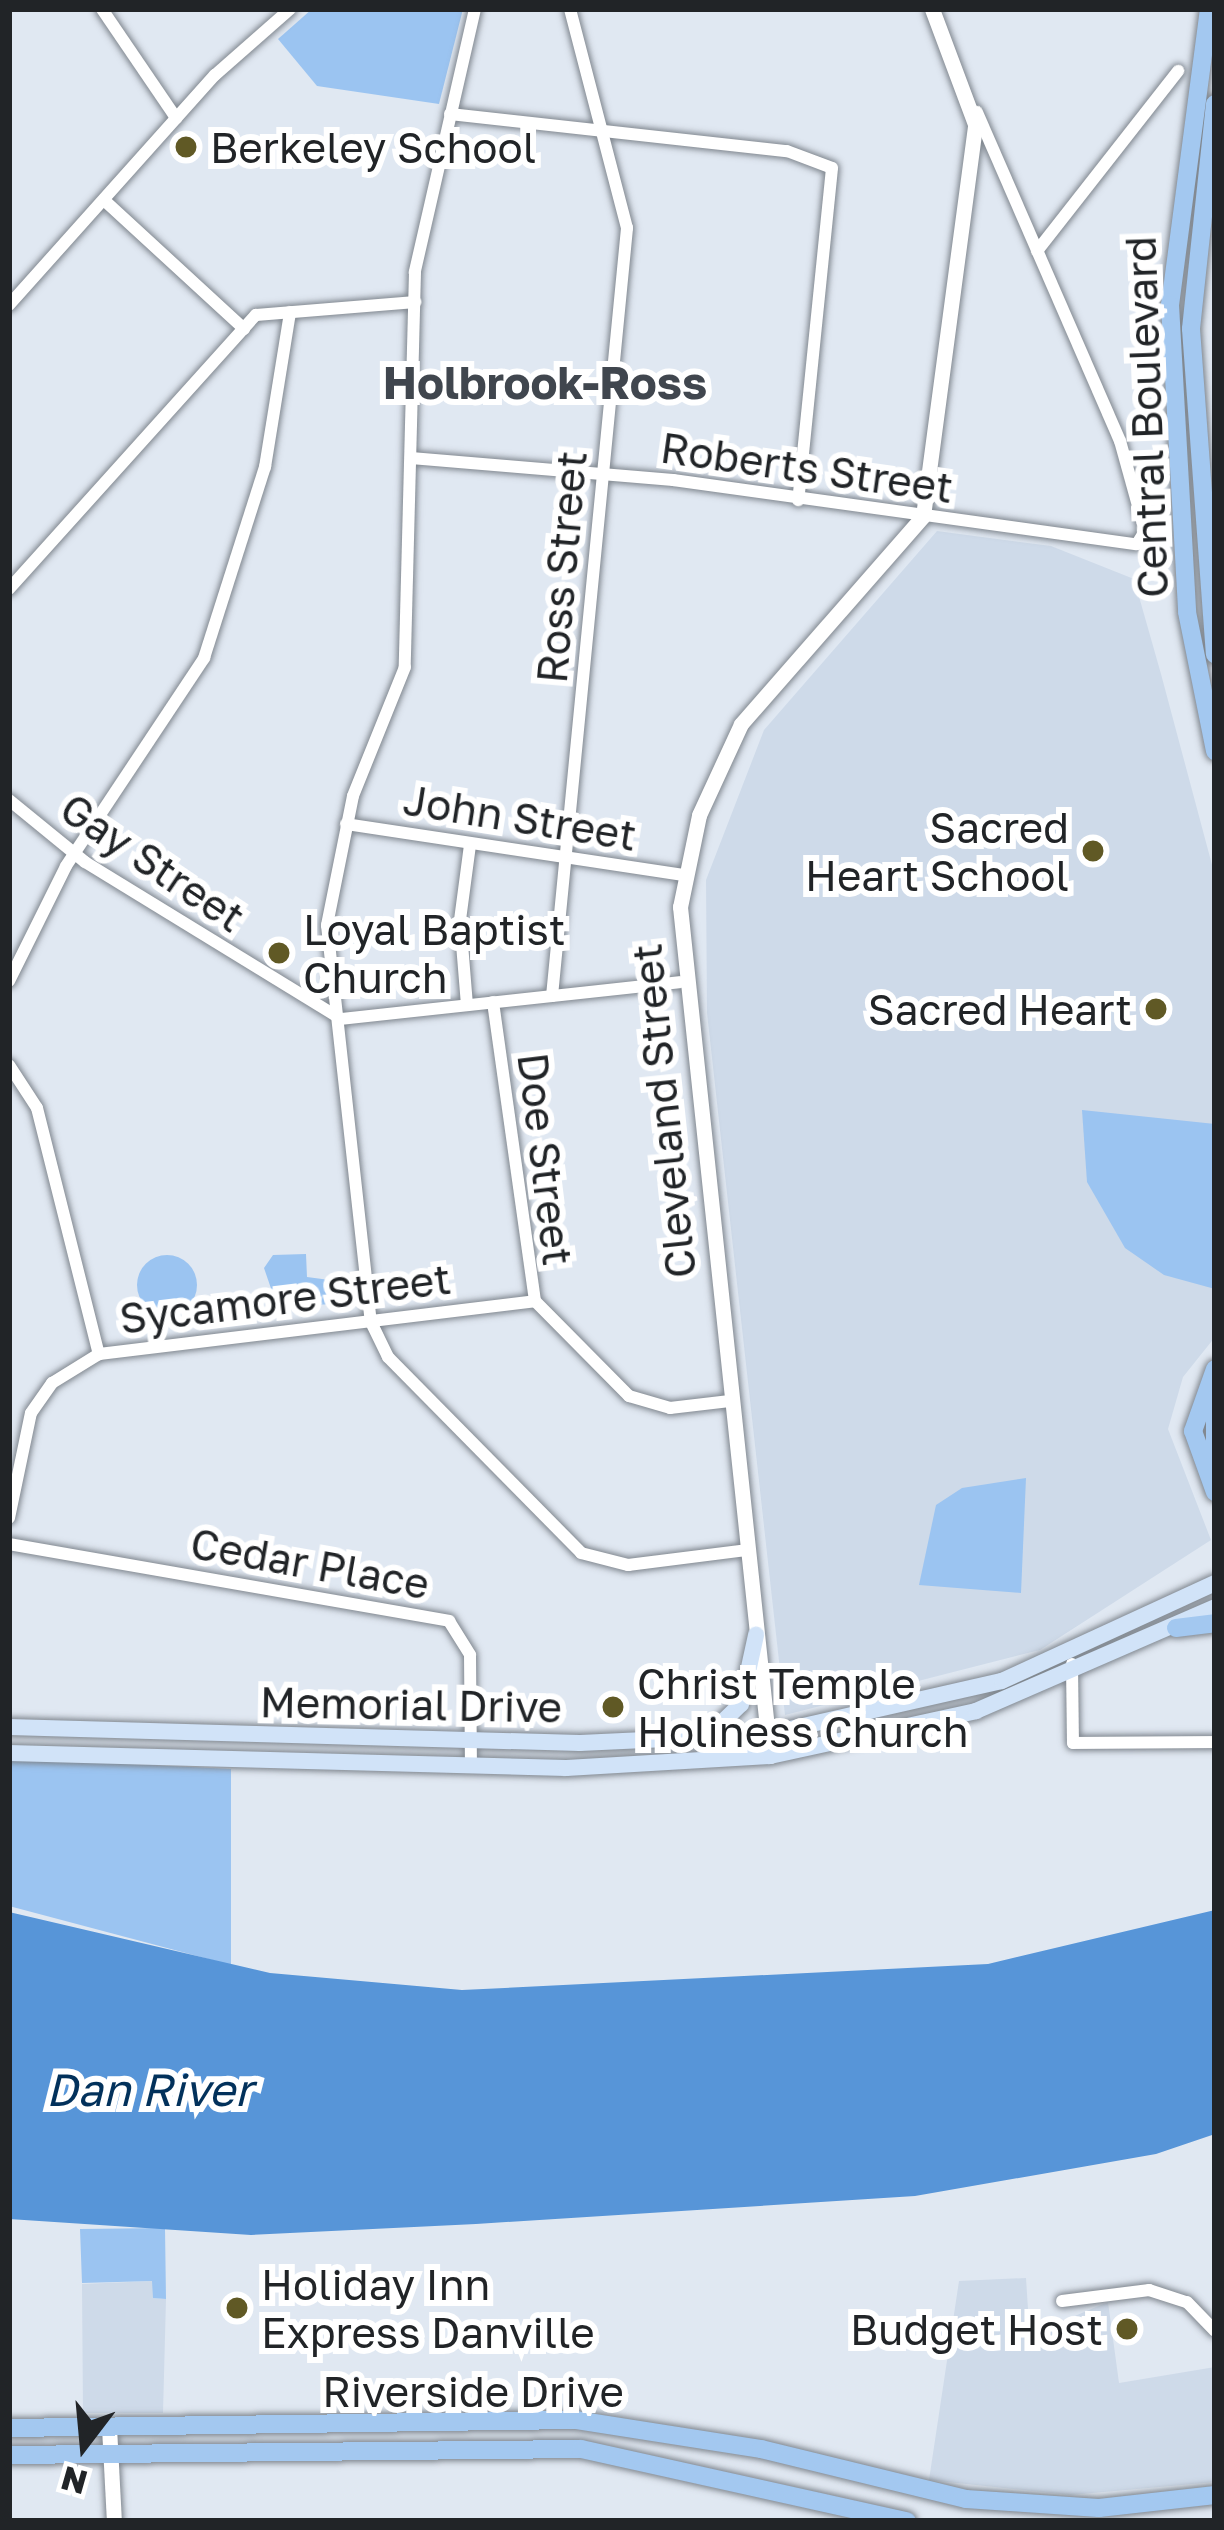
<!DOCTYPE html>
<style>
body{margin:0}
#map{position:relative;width:1224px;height:2530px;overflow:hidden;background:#e0e8f2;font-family:"Golos Text",sans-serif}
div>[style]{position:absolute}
.built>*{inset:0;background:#cedae9}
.green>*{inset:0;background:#9bc4f1}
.round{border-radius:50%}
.water>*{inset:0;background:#5795d8}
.roads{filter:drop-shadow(0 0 3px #80878f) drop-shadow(0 0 3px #80878f)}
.minor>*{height:12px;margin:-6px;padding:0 6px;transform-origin:6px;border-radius:6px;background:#fff}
.tertiary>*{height:15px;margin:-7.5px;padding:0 7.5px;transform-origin:7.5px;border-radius:7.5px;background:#fff}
.secondary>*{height:16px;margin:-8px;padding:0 8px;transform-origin:8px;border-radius:8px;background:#d1e3f8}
.primary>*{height:18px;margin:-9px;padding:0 9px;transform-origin:9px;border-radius:9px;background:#a3c8f0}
.dots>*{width:33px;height:33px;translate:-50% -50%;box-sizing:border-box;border:6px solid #fff;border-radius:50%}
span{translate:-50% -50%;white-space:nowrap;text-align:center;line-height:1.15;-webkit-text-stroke:12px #fff;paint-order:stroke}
.poi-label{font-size:42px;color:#212427}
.left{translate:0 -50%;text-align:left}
.right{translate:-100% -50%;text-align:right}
.street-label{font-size:42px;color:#212427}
.neighbourhood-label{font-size:45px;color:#40464e;font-weight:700}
.water-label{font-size:45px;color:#02315b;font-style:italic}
.frame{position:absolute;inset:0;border:12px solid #212427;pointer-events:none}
.north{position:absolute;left:24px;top:2386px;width:120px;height:120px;-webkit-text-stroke:9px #fff;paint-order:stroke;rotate:196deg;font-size:33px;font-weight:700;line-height:48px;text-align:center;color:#212427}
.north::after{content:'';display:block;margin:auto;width:42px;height:54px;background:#212427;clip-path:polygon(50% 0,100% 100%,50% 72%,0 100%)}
</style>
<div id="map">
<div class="built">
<i style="clip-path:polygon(937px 531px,1051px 546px,1134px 579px,1161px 674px,1215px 876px,1215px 1337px,1183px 1377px,1168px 1429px,1211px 1540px,1040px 1650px,785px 1715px,707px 1013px,706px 880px,764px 730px)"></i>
<i style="clip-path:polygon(1026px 2278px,1028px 2309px,1044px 2329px,1108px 2302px,1119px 2383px,1215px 2367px,1215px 2482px,1070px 2495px,929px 2480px,959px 2281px)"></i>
<i style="clip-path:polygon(153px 2281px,153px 2298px,166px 2299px,163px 2413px,83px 2413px,82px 2284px)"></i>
</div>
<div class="green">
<i style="clip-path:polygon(312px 9px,463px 9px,439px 104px,317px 86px,278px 39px)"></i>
<i style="clip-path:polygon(1082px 1110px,1215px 1124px,1215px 1289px,1164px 1275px,1125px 1248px,1087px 1182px)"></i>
<i style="clip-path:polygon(306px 1254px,307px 1277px,337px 1281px,338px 1304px,277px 1306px,264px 1268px,273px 1255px)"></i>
<i class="round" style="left:137px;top:1255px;width:60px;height:60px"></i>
<i style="clip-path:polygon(1026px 1478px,1021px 1593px,919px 1585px,936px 1505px,962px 1488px)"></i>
<i style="clip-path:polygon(9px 1758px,231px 1769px,231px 1965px,9px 1906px)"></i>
<i style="clip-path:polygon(165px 2228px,166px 2299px,153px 2298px,152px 2281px,82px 2283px,80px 2229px)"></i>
</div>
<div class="water">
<i style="clip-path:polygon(1215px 1910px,1215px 2134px,1156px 2154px,915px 2196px,476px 2224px,251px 2235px,9px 2219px,9px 1912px,270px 1973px,462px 1990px,988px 1964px)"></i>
</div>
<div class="roads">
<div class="minor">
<i style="left:102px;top:9px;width:132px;rotate:55.8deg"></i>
<i style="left:475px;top:9px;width:270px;rotate:102.9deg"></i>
<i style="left:415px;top:272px;width:395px;rotate:91.5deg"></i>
<i style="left:405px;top:667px;width:139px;rotate:112deg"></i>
<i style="left:353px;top:796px;width:132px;rotate:101.4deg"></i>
<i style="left:327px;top:925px;width:399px;rotate:83.7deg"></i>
<i style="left:371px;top:1322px;width:39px;rotate:64deg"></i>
<i style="left:388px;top:1357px;width:275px;rotate:45.4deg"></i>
<i style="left:581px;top:1553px;width:49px;rotate:14.3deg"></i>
<i style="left:628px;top:1565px;width:119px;rotate:-7.2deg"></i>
<i style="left:450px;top:114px;width:339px;rotate:6.3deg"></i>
<i style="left:787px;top:151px;width:48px;rotate:20.7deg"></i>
<i style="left:832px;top:168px;width:334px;rotate:95.8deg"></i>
<i style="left:105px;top:201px;width:189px;rotate:42.6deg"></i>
<i style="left:1037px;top:251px;width:229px;rotate:-51.9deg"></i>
<i style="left:9px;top:305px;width:309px;rotate:-48.2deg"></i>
<i style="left:215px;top:75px;width:100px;rotate:-41.3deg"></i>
<i style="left:411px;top:458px;width:263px;rotate:4.8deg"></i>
<i style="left:673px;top:480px;width:468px;rotate:7.9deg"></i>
<i style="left:1137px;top:544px;width:15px;rotate:-58deg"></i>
<i style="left:1145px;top:531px;width:93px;rotate:-105.5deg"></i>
<i style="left:1120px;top:441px;width:359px;rotate:-113.5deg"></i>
<i style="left:9px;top:589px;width:369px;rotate:-48deg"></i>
<i style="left:256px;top:315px;width:160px;rotate:-4.7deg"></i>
<i style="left:9px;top:800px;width:98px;rotate:39.2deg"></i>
<i style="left:85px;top:862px;width:300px;rotate:31.5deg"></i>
<i style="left:341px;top:1019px;width:341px;rotate:-6.2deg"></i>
<i style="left:346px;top:824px;width:342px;rotate:8.6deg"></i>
<i style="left:9px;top:981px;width:128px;rotate:-63.6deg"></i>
<i style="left:66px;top:866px;width:250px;rotate:-56.4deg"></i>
<i style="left:204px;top:658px;width:201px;rotate:-72.3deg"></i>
<i style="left:265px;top:467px;width:157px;rotate:-80.8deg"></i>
<i style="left:552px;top:996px;width:772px;rotate:-84.42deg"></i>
<i style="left:627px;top:228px;width:226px;rotate:-104.6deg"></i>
<i style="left:493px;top:1002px;width:302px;rotate:82deg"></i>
<i style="left:535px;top:1301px;width:134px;rotate:45.3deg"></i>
<i style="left:629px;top:1396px;width:43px;rotate:16.3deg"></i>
<i style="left:670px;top:1408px;width:60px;rotate:-6.7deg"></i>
<i style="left:467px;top:1005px;width:85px;rotate:-94.7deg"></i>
<i style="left:460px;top:920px;width:76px;rotate:-82.4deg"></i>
<i style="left:9px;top:1065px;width:51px;rotate:56.9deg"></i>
<i style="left:37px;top:1108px;width:254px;rotate:75.9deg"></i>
<i style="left:9px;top:1518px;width:107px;rotate:-78.2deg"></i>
<i style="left:31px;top:1413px;width:37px;rotate:-55deg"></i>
<i style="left:52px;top:1383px;width:55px;rotate:-31.7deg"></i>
<i style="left:99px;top:1354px;width:439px;rotate:-6.9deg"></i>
<i style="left:9px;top:1544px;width:447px;rotate:9.9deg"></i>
<i style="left:449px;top:1621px;width:40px;rotate:58deg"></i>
<i style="left:470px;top:1655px;width:110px;rotate:89.5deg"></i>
<i style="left:1072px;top:1664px;width:79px;rotate:89.3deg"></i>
<i style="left:1073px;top:1743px;width:142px;rotate:-0.4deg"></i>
<i style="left:1062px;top:2301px;width:88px;rotate:-7.2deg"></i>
<i style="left:1149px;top:2290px;width:40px;rotate:18deg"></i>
<i style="left:1187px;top:2302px;width:40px;rotate:46deg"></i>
</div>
<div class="tertiary">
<i style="left:770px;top:1756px;width:854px;rotate:-96.05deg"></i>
<i style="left:680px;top:907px;width:94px;rotate:-78.3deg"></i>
<i style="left:699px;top:815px;width:100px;rotate:-65.2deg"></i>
<i style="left:741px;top:724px;width:276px;rotate:-48.8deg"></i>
<i style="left:923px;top:516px;width:395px;rotate:-82.4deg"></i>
<i style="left:975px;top:124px;width:123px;rotate:-110.5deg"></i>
<i style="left:109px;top:2427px;width:94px;rotate:87deg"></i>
</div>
<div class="secondary">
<i style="left:9px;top:1727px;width:571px;rotate:1.61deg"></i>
<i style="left:580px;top:1743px;width:188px;rotate:-2.7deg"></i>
<i style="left:768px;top:1734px;width:240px;rotate:-12.8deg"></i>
<i style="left:1002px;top:1681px;width:234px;rotate:-24.7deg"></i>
<i style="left:707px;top:1737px;width:47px;rotate:-44.1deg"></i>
<i style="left:741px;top:1704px;width:71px;rotate:-77.7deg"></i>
<i style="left:9px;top:1753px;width:557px;rotate:1.54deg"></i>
<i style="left:566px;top:1768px;width:204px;rotate:-3.4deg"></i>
<i style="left:770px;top:1756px;width:211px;rotate:-12.3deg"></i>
<i style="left:976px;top:1711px;width:261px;rotate:-23.5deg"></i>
</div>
<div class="primary">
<i style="left:1209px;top:9px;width:299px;rotate:97.5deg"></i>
<i style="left:1170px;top:305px;width:307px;rotate:86.8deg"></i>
<i style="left:1187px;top:612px;width:142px;rotate:78.6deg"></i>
<i style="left:1215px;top:104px;width:226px;rotate:96.1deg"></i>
<i style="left:1191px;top:329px;width:326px;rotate:85.8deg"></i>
<i style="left:1215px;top:1369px;width:66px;rotate:109.5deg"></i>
<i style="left:1193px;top:1431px;width:65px;rotate:70.2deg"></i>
<i style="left:1215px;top:1399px;width:58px;rotate:90deg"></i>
<i style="left:1176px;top:1628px;width:39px;rotate:-7deg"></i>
<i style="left:9px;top:2428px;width:567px;rotate:-0.81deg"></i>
<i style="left:576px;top:2420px;width:187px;rotate:8.9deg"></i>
<i style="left:761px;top:2449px;width:211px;rotate:13.7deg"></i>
<i style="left:966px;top:2499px;width:133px;rotate:3.9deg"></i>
<i style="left:1099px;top:2508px;width:117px;rotate:-6.4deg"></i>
<i style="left:9px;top:2455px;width:572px;rotate:-0.6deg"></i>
<i style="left:581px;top:2449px;width:334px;rotate:12.5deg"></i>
</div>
</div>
<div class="dots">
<i style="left:186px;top:147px;background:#605925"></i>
<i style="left:1093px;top:851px;background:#605925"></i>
<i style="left:279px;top:953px;background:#605925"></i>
<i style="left:1156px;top:1009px;background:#605925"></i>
<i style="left:613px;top:1707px;background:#605925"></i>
<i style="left:237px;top:2308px;background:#605925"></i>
<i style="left:1127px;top:2329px;background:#605925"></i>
</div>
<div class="poi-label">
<span class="left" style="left:210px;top:147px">Berkeley School</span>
<span class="right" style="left:1069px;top:851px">Sacred<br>Heart School</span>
<span class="left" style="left:303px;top:953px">Loyal Baptist<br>Church</span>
<span class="right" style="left:1132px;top:1009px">Sacred Heart</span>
<span class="left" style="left:637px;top:1707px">Christ Temple<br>Holiness Church</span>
<span class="left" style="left:261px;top:2308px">Holiday Inn<br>Express Danville</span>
<span class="right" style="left:1103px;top:2329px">Budget Host</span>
</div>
<div class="street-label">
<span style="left:1146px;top:417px;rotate:-92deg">Central Boulevard</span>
<span style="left:807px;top:467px;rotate:8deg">Roberts Street</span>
<span style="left:561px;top:567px;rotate:-85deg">Ross Street</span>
<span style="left:520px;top:817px;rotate:9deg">John Street</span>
<span style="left:153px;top:862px;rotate:34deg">Gay Street</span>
<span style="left:663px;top:1111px;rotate:-96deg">Cleveland Street</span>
<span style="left:546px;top:1159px;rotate:83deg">Doe Street</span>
<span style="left:285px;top:1298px;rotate:-7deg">Sycamore Street</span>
<span style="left:310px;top:1563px;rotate:10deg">Cedar Place</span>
<span style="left:411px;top:1704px;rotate:1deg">Memorial Drive</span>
<span style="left:473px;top:2391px">Riverside Drive</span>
</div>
<div class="neighbourhood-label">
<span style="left:545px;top:383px">Holbrook-Ross</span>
</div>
<div class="water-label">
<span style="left:149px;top:2090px">Dan River</span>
</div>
<div class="frame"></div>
<div class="north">N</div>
</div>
